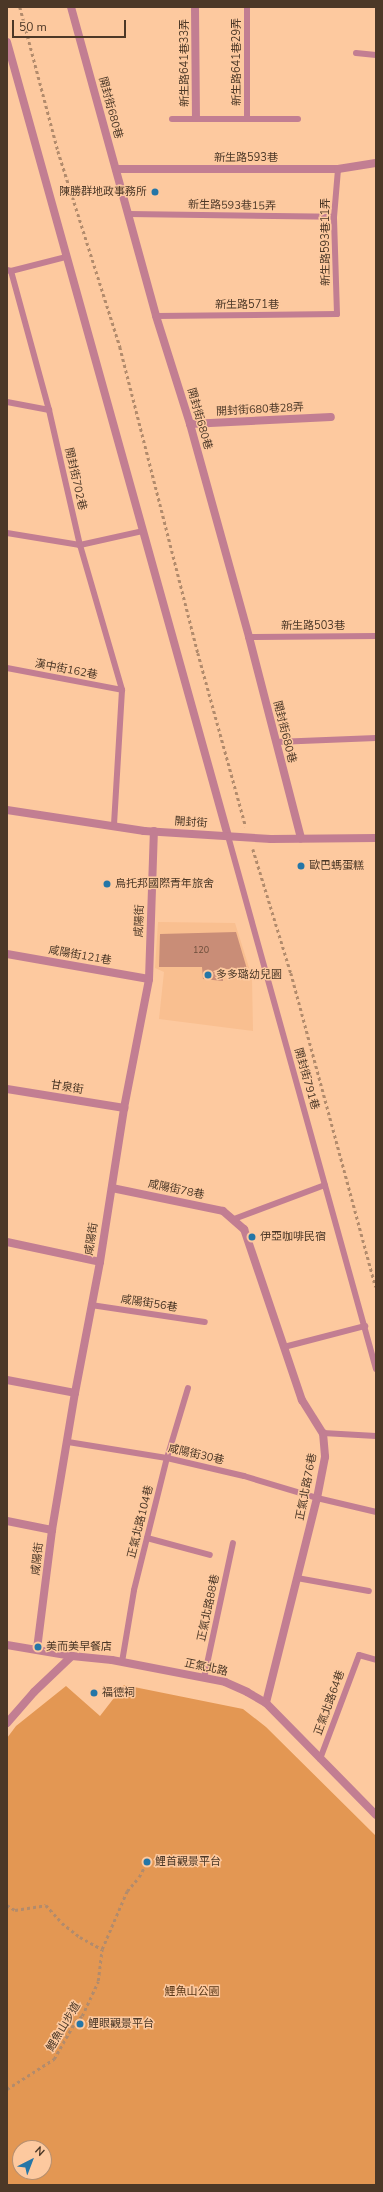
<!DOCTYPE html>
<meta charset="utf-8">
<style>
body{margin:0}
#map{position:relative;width:383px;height:2192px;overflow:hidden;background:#fdc99f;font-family:"Nunito Sans","Noto Sans TC",sans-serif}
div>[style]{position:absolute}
.built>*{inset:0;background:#f9bf90}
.green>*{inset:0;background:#e39753}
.building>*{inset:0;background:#c98d77}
.path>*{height:2.5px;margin-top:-1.25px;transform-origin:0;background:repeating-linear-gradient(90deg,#b28b6c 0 3px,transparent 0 6px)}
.service>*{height:6px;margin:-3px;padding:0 3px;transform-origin:3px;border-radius:3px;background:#c27e92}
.minor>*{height:8px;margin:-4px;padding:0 4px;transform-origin:4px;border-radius:4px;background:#c27e92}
.tertiary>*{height:8px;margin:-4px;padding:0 4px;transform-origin:4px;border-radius:4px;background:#c27e92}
.dots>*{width:11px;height:11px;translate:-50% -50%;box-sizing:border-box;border:2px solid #fdc99f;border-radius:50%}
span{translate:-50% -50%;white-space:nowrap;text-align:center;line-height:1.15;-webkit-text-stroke:3px #fdc99f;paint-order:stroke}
.number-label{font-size:9px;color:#6b4d3b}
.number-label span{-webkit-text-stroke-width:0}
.street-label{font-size:11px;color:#4c3827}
.poi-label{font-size:11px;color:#4c3827}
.right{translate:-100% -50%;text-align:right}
.left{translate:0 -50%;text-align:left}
.park-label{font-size:11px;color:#5a3818}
.frame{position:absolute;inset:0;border:8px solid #4c3827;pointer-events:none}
.north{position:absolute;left:12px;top:2140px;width:40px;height:40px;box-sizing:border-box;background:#fdc99f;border:1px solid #b68f6f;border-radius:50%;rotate:42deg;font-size:11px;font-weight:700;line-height:16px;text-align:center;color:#4c3827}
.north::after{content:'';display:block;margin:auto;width:14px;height:18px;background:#2576a7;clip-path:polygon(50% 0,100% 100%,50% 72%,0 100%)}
.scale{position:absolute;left:12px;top:20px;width:114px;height:18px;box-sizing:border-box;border:2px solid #4c3827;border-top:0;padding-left:5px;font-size:12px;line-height:14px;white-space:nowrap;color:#4c3827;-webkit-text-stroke:3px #fdc99f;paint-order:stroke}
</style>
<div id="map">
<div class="built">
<i style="clip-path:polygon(158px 922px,235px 923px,252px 977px,253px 1031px,159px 1019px,164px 972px,155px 968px)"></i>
</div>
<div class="green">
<i style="clip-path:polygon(evenodd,124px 1685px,243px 1709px,266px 1727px,376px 1836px,376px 2185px,7px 2185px,7px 1738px,16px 1726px,66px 1686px,100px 1716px,124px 1685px,20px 2148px,44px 2148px,44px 2172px,20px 2172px,20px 2148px)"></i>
</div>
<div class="building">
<i style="clip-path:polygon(236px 932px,247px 969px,222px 969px,223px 981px,203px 979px,202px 967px,159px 967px,160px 934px)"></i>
</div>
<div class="path">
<i style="left:20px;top:7px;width:149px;rotate:75.2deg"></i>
<i style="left:58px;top:151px;width:206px;rotate:72.4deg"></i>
<i style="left:120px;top:347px;width:316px;rotate:75.7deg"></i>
<i style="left:198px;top:653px;width:180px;rotate:74.6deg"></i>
<i style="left:253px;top:849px;width:130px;rotate:73deg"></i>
<i style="left:291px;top:973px;width:325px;rotate:74.9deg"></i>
<i style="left:7px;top:1905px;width:9px;rotate:32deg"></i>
<i style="left:15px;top:1910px;width:31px;rotate:-9deg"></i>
<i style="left:46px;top:1905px;width:24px;rotate:48deg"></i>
<i style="left:62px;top:1923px;width:23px;rotate:38deg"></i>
<i style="left:80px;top:1937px;width:25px;rotate:29deg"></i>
<i style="left:75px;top:2022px;width:5px;rotate:22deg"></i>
<i style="left:7px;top:2089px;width:56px;rotate:-32.6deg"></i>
<i style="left:54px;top:2059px;width:43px;rotate:-60.4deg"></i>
<i style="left:75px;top:2022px;width:9px;rotate:-41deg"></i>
<i style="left:82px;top:2016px;width:38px;rotate:-65deg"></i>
<i style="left:98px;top:1981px;width:32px;rotate:-83deg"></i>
<i style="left:102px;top:1949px;width:63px;rotate:-66.7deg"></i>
<i style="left:127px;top:1891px;width:18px;rotate:-49deg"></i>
<i style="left:139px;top:1877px;width:17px;rotate:-62deg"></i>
</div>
<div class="service">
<i style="left:247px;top:7px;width:111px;rotate:90deg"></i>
<i style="left:356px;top:53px;width:20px;rotate:6deg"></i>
<i style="left:172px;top:119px;width:126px"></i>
<i style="left:129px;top:214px;width:205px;rotate:0.8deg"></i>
<i style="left:7px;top:270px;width:4px;rotate:14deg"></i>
<i style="left:11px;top:271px;width:57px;rotate:-14.3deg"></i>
<i style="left:11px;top:271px;width:144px;rotate:74.7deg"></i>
<i style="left:49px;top:410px;width:139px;rotate:77.1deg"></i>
<i style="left:80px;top:545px;width:151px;rotate:73.8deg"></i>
<i style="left:122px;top:690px;width:136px;rotate:93.4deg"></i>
<i style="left:156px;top:316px;width:181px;rotate:-0.6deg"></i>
<i style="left:337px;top:314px;width:97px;rotate:-91.8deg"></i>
<i style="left:334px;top:217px;width:48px;rotate:-85.2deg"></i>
<i style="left:7px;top:402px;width:43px;rotate:10.8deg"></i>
<i style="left:7px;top:533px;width:74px;rotate:9.3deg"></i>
<i style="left:80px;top:545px;width:65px;rotate:-12.5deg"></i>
<i style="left:249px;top:637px;width:127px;rotate:-0.5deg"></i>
<i style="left:7px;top:668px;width:117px;rotate:10.8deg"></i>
<i style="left:276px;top:742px;width:100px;rotate:-2.3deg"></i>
<i style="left:228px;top:836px;width:553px;rotate:74.48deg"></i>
<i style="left:234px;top:1219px;width:97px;rotate:-20.5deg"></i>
<i style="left:91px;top:1305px;width:115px;rotate:8.5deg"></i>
<i style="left:284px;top:1347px;width:84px;rotate:-14.5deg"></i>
<i style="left:323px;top:1433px;width:53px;rotate:3.2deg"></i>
<i style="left:68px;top:1442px;width:100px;rotate:9.2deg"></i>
<i style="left:167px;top:1458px;width:79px;rotate:13.2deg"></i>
<i style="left:244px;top:1476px;width:76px;rotate:16.8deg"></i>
<i style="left:317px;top:1498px;width:61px;rotate:13.3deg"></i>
<i style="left:147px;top:1538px;width:65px;rotate:15.1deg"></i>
<i style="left:297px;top:1578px;width:73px;rotate:10.2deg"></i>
<i style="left:122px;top:1662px;width:73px;rotate:-80.5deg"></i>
<i style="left:134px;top:1590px;width:136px;rotate:-76deg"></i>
<i style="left:167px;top:1458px;width:73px;rotate:-73.3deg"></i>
<i style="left:204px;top:1678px;width:138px;rotate:-77.9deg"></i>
<i style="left:320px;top:1759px;width:111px;rotate:-69.4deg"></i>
<i style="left:359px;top:1655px;width:18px;rotate:16deg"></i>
</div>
<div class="minor">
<i style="left:71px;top:7px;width:320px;rotate:74.6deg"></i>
<i style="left:156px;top:316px;width:113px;rotate:72.5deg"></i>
<i style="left:190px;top:424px;width:221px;rotate:74.5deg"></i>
<i style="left:249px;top:637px;width:208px;rotate:75.5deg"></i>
<i style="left:195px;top:7px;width:111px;rotate:89.5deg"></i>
<i style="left:7px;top:42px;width:824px;rotate:74.45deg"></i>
<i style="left:116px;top:169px;width:222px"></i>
<i style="left:338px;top:169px;width:38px;rotate:-9deg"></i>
<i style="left:190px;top:424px;width:141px;rotate:-2.8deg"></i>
<i style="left:7px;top:810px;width:139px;rotate:8.7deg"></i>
<i style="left:144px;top:831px;width:127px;rotate:3.6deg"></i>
<i style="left:271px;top:839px;width:105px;rotate:-0.5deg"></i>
<i style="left:7px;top:954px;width:144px;rotate:10deg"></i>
<i style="left:7px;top:1089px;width:119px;rotate:9.2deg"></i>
<i style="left:112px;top:1188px;width:113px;rotate:11.7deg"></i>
<i style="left:223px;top:1211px;width:28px;rotate:41deg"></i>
<i style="left:244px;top:1229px;width:181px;rotate:71.3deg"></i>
<i style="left:302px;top:1400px;width:39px;rotate:58deg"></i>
<i style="left:323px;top:1433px;width:24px;rotate:85deg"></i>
<i style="left:325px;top:1457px;width:42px;rotate:101deg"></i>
<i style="left:317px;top:1498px;width:211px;rotate:104deg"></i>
<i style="left:7px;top:1242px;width:95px;rotate:12.1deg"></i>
<i style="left:7px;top:1380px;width:69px;rotate:10.8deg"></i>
<i style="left:7px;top:1521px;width:46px;rotate:11.3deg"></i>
<i style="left:37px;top:1649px;width:120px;rotate:-82.8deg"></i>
<i style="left:52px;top:1530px;width:139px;rotate:-80.5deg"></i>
<i style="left:75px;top:1393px;width:133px;rotate:-79.2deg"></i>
<i style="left:100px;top:1262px;width:156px;rotate:-81.1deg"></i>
<i style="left:124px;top:1108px;width:131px;rotate:-79deg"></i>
<i style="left:149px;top:979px;width:148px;rotate:-88.1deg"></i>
<i style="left:7px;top:1723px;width:41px;rotate:-48.9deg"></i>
<i style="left:34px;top:1692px;width:52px;rotate:-43.5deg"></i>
</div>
<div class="tertiary">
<i style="left:7px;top:1645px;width:66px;rotate:9.6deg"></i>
<i style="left:72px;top:1656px;width:40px;rotate:5.7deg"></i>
<i style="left:112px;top:1660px;width:115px;rotate:11deg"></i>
<i style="left:225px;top:1682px;width:24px;rotate:24deg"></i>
<i style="left:247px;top:1692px;width:22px;rotate:30deg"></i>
<i style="left:266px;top:1703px;width:157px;rotate:45.5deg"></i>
</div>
<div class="dots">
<i style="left:155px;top:192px;background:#2576a7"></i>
<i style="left:301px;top:866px;background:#2576a7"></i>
<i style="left:107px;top:884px;background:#2576a7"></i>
<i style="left:208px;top:975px;background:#2576a7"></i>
<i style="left:252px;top:1237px;background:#2576a7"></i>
<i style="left:38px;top:1647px;background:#2576a7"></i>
<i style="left:94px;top:1693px;background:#2576a7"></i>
<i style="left:147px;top:1862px;background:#2576a7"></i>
<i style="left:80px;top:2024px;background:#2576a7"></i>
</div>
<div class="number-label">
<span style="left:201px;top:950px">120</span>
</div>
<div class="street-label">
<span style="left:237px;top:62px;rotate:-90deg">新生路641巷29弄</span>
<span style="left:185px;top:63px;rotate:-90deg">新生路641巷33弄</span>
<span style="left:110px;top:108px;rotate:75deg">開封街680巷</span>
<span style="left:246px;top:158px">新生路593巷</span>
<span style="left:232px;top:206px;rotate:1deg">新生路593巷15弄</span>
<span style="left:326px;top:242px;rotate:-90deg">新生路593巷11弄</span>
<span style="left:247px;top:305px">新生路571巷</span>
<span style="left:260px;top:410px;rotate:-3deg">開封街680巷28弄</span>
<span style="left:199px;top:419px;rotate:74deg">開封街680巷</span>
<span style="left:75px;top:479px;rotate:77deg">開封街702巷</span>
<span style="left:313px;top:626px">新生路503巷</span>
<span style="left:66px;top:670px;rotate:11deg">漢中街162巷</span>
<span style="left:284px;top:732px;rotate:76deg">開封街680巷</span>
<span style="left:191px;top:823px;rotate:4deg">開封街</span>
<span style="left:140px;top:921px;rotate:-88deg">咸陽街</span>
<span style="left:80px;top:956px;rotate:10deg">咸陽街121巷</span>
<span style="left:306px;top:1079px;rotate:74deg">開封街791巷</span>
<span style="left:67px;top:1088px;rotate:9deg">甘泉街</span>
<span style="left:176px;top:1190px;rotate:12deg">咸陽街78巷</span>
<span style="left:92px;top:1239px;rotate:-81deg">咸陽街</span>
<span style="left:149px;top:1304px;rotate:9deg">咸陽街56巷</span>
<span style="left:196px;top:1455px;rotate:13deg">咸陽街30巷</span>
<span style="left:307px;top:1487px;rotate:-79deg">正氣北路76巷</span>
<span style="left:141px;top:1522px;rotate:-76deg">正氣北路104巷</span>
<span style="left:38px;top:1559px;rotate:-83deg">咸陽街</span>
<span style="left:209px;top:1608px;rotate:-78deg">正氣北路88巷</span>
<span style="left:206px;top:1668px;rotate:12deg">正氣北路</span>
<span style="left:330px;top:1703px;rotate:-70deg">正氣北路64巷</span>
<span style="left:64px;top:2027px;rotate:-59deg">鯉魚山步道</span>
</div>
<div class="poi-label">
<span class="right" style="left:147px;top:192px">陳勝群地政事務所</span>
<span class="left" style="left:309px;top:866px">歐巴螞蛋糕</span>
<span class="left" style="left:115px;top:884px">烏托邦國際青年旅舍</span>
<span class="left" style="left:216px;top:975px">多多璐幼兒園</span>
<span class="left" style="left:260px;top:1237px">伊亞咖啡民宿</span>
<span class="left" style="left:46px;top:1647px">美而美早餐店</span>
<span class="left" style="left:102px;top:1693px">福德祠</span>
<span class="left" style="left:155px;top:1862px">鯉首觀景平台</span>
<span class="left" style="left:88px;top:2024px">鯉眼觀景平台</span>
</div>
<div class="park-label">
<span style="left:192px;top:1992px">鯉魚山公園</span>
</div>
<div class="frame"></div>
<div class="north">N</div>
<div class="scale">50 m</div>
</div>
